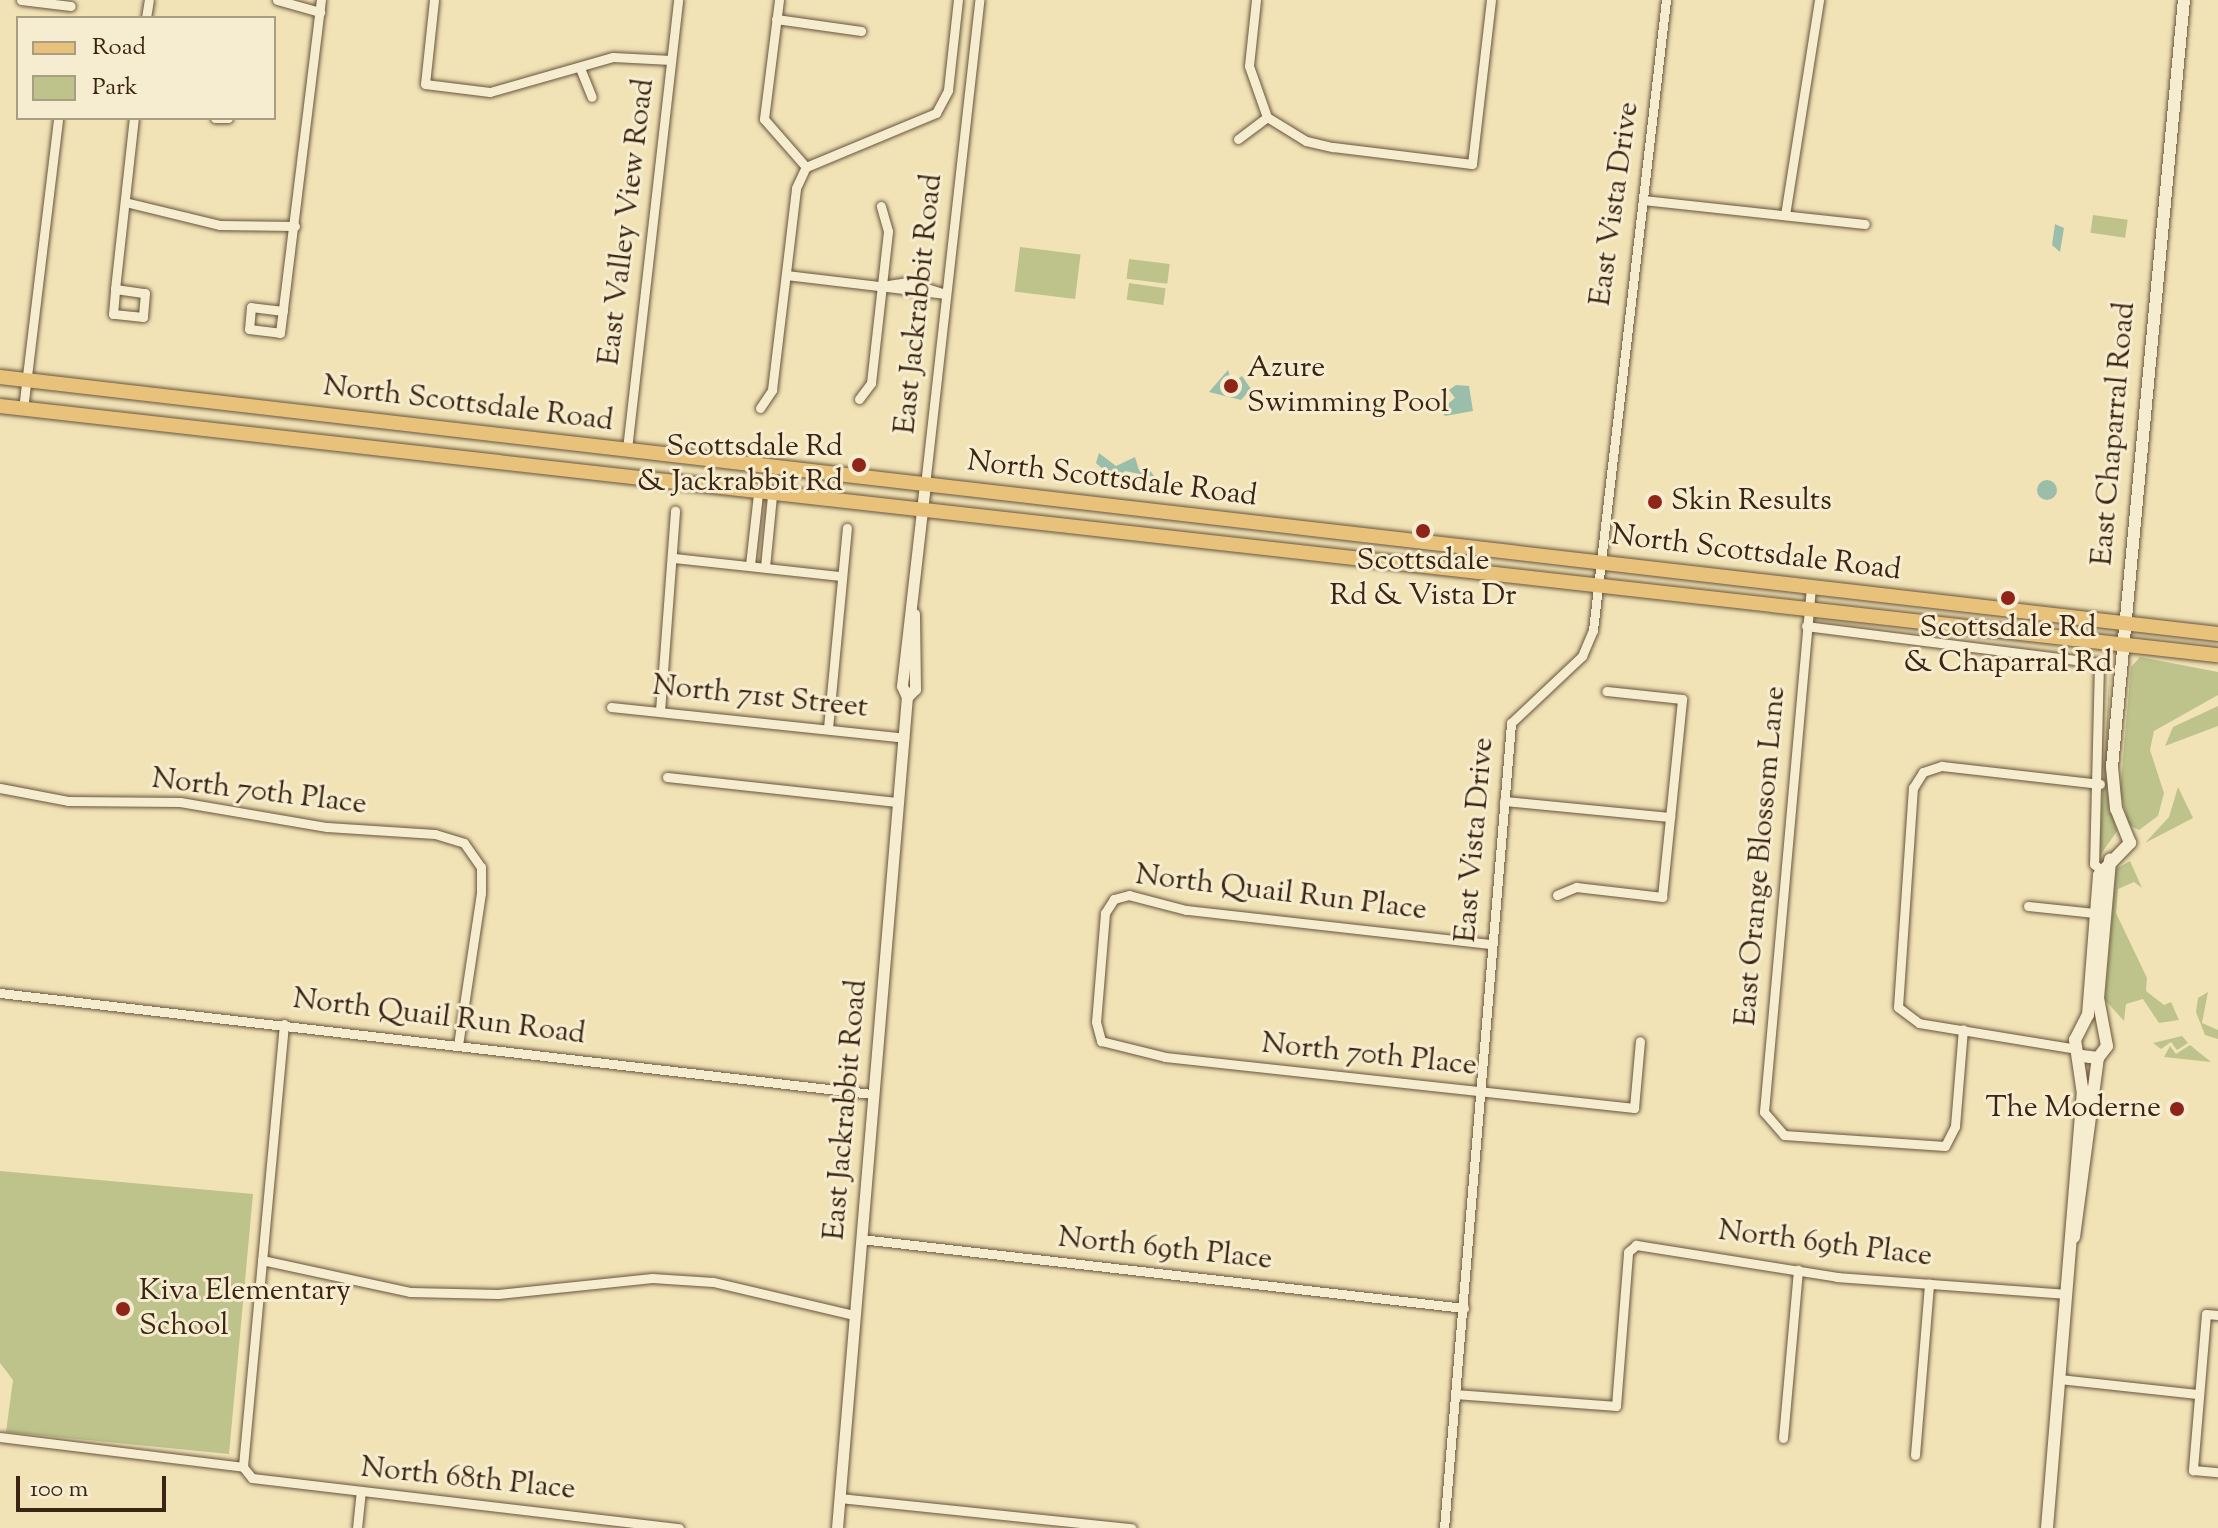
<!DOCTYPE html>
<style>
body{margin:0}
#map{position:relative;width:2218px;height:1528px;overflow:hidden;background:#f1e3b6;font-family:"Sorts Mill Goudy",serif}
div>[style]{position:absolute}
.green>*{inset:0;background:#bdc38b;transform-origin:0 0}
.water>*{inset:0;background:#9bbeab}
.round{border-radius:50%}
.roads{filter:drop-shadow(0 0 2px #68543c) drop-shadow(0 0 2px #68543c)}
.minor>*{height:9px;margin:-4.5px;padding:0 4.5px;transform-origin:4.5px;border-radius:4.5px;background:#f6edd0}
.tertiary>*{height:11px;margin:-5.5px;padding:0 5.5px;transform-origin:5.5px;border-radius:5.5px;background:#f6edd0}
.secondary>*{height:12px;margin:-6px;padding:0 6px;transform-origin:6px;border-radius:6px;background:#f6edd0}
.primary>*{height:14px;margin:-7px;padding:0 7px;transform-origin:7px;border-radius:7px;background:#e8c27b}
.dots>*{width:22px;height:22px;translate:-50% -50%;box-sizing:border-box;border:4px solid #f6edd0;border-radius:50%}
span{translate:-50% -50%;white-space:nowrap;text-align:center;line-height:1.15;-webkit-text-stroke:6px #f6edd0;paint-order:stroke}
.street-label{font-size:30px;color:#3b2413}
.poi-label{font-size:30px;color:#3b2413}
.left{translate:0 -50%;text-align:left}
.right{translate:-100% -50%;text-align:right}
.legend{position:absolute;left:16px;top:16px;width:260px;height:104px;box-sizing:border-box;background:#f6edd0;border:2px solid #ab9d84;margin:0;padding:10px 14px;list-style:none;font-size:24px;color:#3b2413}
.legend li{display:flex;align-items:center;gap:16px;height:40px}
.legend b{width:40px;border:2px solid #ab9d84}
.scale{position:absolute;left:16px;top:1476px;width:150px;height:36px;box-sizing:border-box;border:4px solid #3b2413;border-top:0;padding-left:10px;font-size:24px;line-height:28px;white-space:nowrap;color:#3b2413;-webkit-text-stroke:6px #f6edd0;paint-order:stroke}
</style>
<div id="map">
<div class="green">
<i style="left:2093px;top:215px;width:35px;height:18px;rotate:8deg"></i>
<i style="left:1020px;top:247px;width:61px;height:45px;rotate:7deg"></i>
<i style="left:1129px;top:259px;width:41px;height:20px;rotate:7deg"></i>
<i style="left:1129px;top:283px;width:37px;height:17px;rotate:8deg"></i>
<i style="clip-path:polygon(2140px 657px,2218px 672px,2218px 695px,2154px 731px,2150px 750px,2164px 793px,2158px 816px,2139px 830px,2129px 825px,2120px 792px,2131px 667px)"></i>
<i style="clip-path:polygon(2110px 665px,2106px 786px,2117px 831px,2099px 857px)"></i>
<i style="clip-path:polygon(2218px 706px,2218px 726px,2165px 746px,2173px 727px)"></i>
<i style="clip-path:polygon(2178px 787px,2193px 818px,2145px 843px,2169px 817px)"></i>
<i style="clip-path:polygon(2130px 861px,2142px 888px,2134px 882px,2118px 889px,2116px 913px,2147px 978px,2146px 991px,2164px 1005px,2171px 1002px,2179px 1020px,2159px 1023px,2143px 999px,2126px 1004px,2124px 1021px,2105px 1000px,2116px 869px)"></i>
<i style="clip-path:polygon(2208px 992px,2202px 1023px,2218px 1030px,2218px 1039px,2205px 1035px,2196px 1012px,2198px 998px)"></i>
<i style="clip-path:polygon(2182px 1036px,2188px 1043px,2177px 1050px,2171px 1042px,2161px 1049px,2153px 1043px)"></i>
<i style="clip-path:polygon(2190px 1045px,2211px 1062px,2164px 1057px,2170px 1046px,2176px 1054px)"></i>
<i style="clip-path:polygon(0 1171px,253px 1194px,229px 1454px,6px 1432px,13px 1380px,0 1363px)"></i>
</div>
<div class="water">
<i style="clip-path:polygon(2055px 224px,2064px 228px,2060px 252px,2052px 245px)"></i>
<i style="clip-path:polygon(1228px 370px,1232px 383px,1242px 376px,1251px 389px,1241px 400px,1209px 392px)"></i>
<i style="clip-path:polygon(1456px 385px,1469px 386px,1473px 411px,1445px 416px,1440px 410px,1455px 398px,1449px 390px)"></i>
<i style="clip-path:polygon(1099px 453px,1116px 466px,1135px 457px,1139px 470px,1146px 466px,1155px 477px,1125px 471px,1114px 479px,1096px 463px)"></i>
<i class="round" style="left:2037px;top:480px;width:20px;height:20px"></i>
</div>
<div class="roads">
<div class="minor">
<i style="left:21px;top:0;width:50px;rotate:6.8deg"></i>
<i style="left:277px;top:0;width:45px;rotate:15.6deg"></i>
<i style="left:434px;top:0;width:84px;rotate:96.1deg"></i>
<i style="left:425px;top:84px;width:65px;rotate:7deg"></i>
<i style="left:490px;top:92px;width:128px;rotate:-15.9deg"></i>
<i style="left:613px;top:57px;width:58px;rotate:3deg"></i>
<i style="left:779px;top:0;width:120px;rotate:97.2deg"></i>
<i style="left:764px;top:119px;width:64px;rotate:48.8deg"></i>
<i style="left:1256px;top:0;width:66px;rotate:96.1deg"></i>
<i style="left:1249px;top:66px;width:54px;rotate:70.6deg"></i>
<i style="left:1267px;top:117px;width:46px;rotate:31.6deg"></i>
<i style="left:1306px;top:141px;width:28px;rotate:13deg"></i>
<i style="left:1333px;top:147px;width:140px;rotate:7deg"></i>
<i style="left:1472px;top:164px;width:165px;rotate:-83.4deg"></i>
<i style="left:146px;top:18px;width:18px;rotate:-81deg"></i>
<i style="left:776px;top:19px;width:86px;rotate:8deg"></i>
<i style="left:580px;top:68px;width:31px;rotate:68deg"></i>
<i style="left:215px;top:118px;width:13px"></i>
<i style="left:1238px;top:139px;width:36px;rotate:-37deg"></i>
<i style="left:806px;top:167px;width:141px;rotate:-22.6deg"></i>
<i style="left:936px;top:113px;width:26px;rotate:-62deg"></i>
<i style="left:948px;top:90px;width:91px;rotate:-83.7deg"></i>
<i style="left:1643px;top:200px;width:223px;rotate:6.2deg"></i>
<i style="left:125px;top:202px;width:98px;rotate:13.6deg"></i>
<i style="left:220px;top:225px;width:75px;rotate:0.8deg"></i>
<i style="left:1785px;top:215px;width:218px;rotate:-81deg"></i>
<i style="left:786px;top:275px;width:161px;rotate:6.8deg"></i>
<i style="left:882px;top:286px;width:26px;rotate:-9deg"></i>
<i style="left:908px;top:282px;width:40px;rotate:18deg"></i>
<i style="left:115px;top:289px;width:172px;rotate:-83.7deg"></i>
<i style="left:115px;top:289px;width:30px;rotate:8deg"></i>
<i style="left:145px;top:293px;width:24px;rotate:95deg"></i>
<i style="left:143px;top:317px;width:30px;rotate:-174deg"></i>
<i style="left:113px;top:314px;width:25px;rotate:-85deg"></i>
<i style="left:283px;top:311px;width:32px;rotate:-173deg"></i>
<i style="left:251px;top:307px;width:22px;rotate:95deg"></i>
<i style="left:249px;top:329px;width:31px;rotate:7deg"></i>
<i style="left:280px;top:333px;width:336px;rotate:-83deg"></i>
<i style="left:859px;top:399px;width:20px;rotate:-53deg"></i>
<i style="left:871px;top:383px;width:153px;rotate:-83.6deg"></i>
<i style="left:888px;top:231px;width:26px;rotate:-106deg"></i>
<i style="left:760px;top:408px;width:22px;rotate:-56deg"></i>
<i style="left:772px;top:390px;width:203px;rotate:-83.2deg"></i>
<i style="left:796px;top:188px;width:23px;rotate:-65deg"></i>
<i style="left:23px;top:409px;width:293px;rotate:-83.1deg"></i>
<i style="left:627px;top:449px;width:452px;rotate:-83.5deg"></i>
<i style="left:925px;top:485px;width:488px;rotate:-83.6deg"></i>
<i style="left:674px;top:558px;width:168px;rotate:6.2deg"></i>
<i style="left:750px;top:565px;width:71px;rotate:-83.6deg"></i>
<i style="left:765px;top:567px;width:72px;rotate:-84.4deg"></i>
<i style="left:1811px;top:587px;width:527px;rotate:95.12deg"></i>
<i style="left:1764px;top:1112px;width:30px;rotate:49deg"></i>
<i style="left:1784px;top:1135px;width:161px;rotate:3.9deg"></i>
<i style="left:1945px;top:1146px;width:22px;rotate:-63deg"></i>
<i style="left:1955px;top:1126px;width:97px;rotate:-85.3deg"></i>
<i style="left:1806px;top:626px;width:295px;rotate:7.2deg"></i>
<i style="left:2099px;top:663px;width:201px;rotate:91.4deg"></i>
<i style="left:2094px;top:864px;width:9px;rotate:41deg"></i>
<i style="left:611px;top:707px;width:295px;rotate:6deg"></i>
<i style="left:660px;top:711px;width:201px;rotate:-85.7deg"></i>
<i style="left:828px;top:728px;width:201px;rotate:-84.6deg"></i>
<i style="left:667px;top:777px;width:231px;rotate:6.2deg"></i>
<i style="left:0;top:788px;width:69px;rotate:10.8deg"></i>
<i style="left:68px;top:801px;width:112px;rotate:0.5deg"></i>
<i style="left:180px;top:802px;width:149px;rotate:9.7deg"></i>
<i style="left:327px;top:827px;width:108px;rotate:3.7deg"></i>
<i style="left:435px;top:834px;width:30px;rotate:17deg"></i>
<i style="left:464px;top:843px;width:29px;rotate:55deg"></i>
<i style="left:481px;top:867px;width:26px;rotate:90deg"></i>
<i style="left:481px;top:893px;width:154px;rotate:98.6deg"></i>
<i style="left:1504px;top:801px;width:167px;rotate:5.5deg"></i>
<i style="left:1557px;top:895px;width:21px;rotate:-23deg"></i>
<i style="left:1576px;top:887px;width:87px;rotate:6.6deg"></i>
<i style="left:1662px;top:897px;width:199px;rotate:-84.2deg"></i>
<i style="left:1682px;top:699px;width:76px;rotate:-174deg"></i>
<i style="left:2028px;top:906px;width:67px;rotate:6deg"></i>
<i style="left:1490px;top:944px;width:306px;rotate:-173.6deg"></i>
<i style="left:1186px;top:910px;width:59px;rotate:-165.3deg"></i>
<i style="left:1129px;top:895px;width:16px;rotate:165deg"></i>
<i style="left:1114px;top:899px;width:17px;rotate:123deg"></i>
<i style="left:1105px;top:913px;width:109px;rotate:94.7deg"></i>
<i style="left:1096px;top:1022px;width:20px;rotate:75deg"></i>
<i style="left:1101px;top:1041px;width:66px;rotate:14deg"></i>
<i style="left:1165px;top:1057px;width:472px;rotate:6.2deg"></i>
<i style="left:1634px;top:1108px;width:67px;rotate:-84.9deg"></i>
<i style="left:0;top:993px;width:877px;rotate:6.61deg"></i>
<i style="left:284px;top:1024px;width:445px;rotate:95.3deg"></i>
<i style="left:243px;top:1467px;width:14px;rotate:51deg"></i>
<i style="left:252px;top:1478px;width:430px;rotate:6.7deg"></i>
<i style="left:2077px;top:1049px;width:160px;rotate:-170.7deg"></i>
<i style="left:1919px;top:1023px;width:26px;rotate:-143deg"></i>
<i style="left:1898px;top:1007px;width:220px;rotate:-86.1deg"></i>
<i style="left:1913px;top:788px;width:19px;rotate:-58deg"></i>
<i style="left:1923px;top:772px;width:20px;rotate:-18deg"></i>
<i style="left:1942px;top:766px;width:159px;rotate:6.5deg"></i>
<i style="left:861px;top:1239px;width:607px;rotate:6.53deg"></i>
<i style="left:262px;top:1260px;width:151px;rotate:12.2deg"></i>
<i style="left:410px;top:1292px;width:88px;rotate:1.3deg"></i>
<i style="left:498px;top:1294px;width:155px;rotate:-5.9deg"></i>
<i style="left:652px;top:1278px;width:61px;rotate:3.8deg"></i>
<i style="left:713px;top:1282px;width:145px;rotate:13.2deg"></i>
<i style="left:2218px;top:1315px;width:12px;rotate:-175deg"></i>
<i style="left:2206px;top:1314px;width:157px;rotate:94.8deg"></i>
<i style="left:2193px;top:1470px;width:25px;rotate:5deg"></i>
<i style="left:2059px;top:1379px;width:139px;rotate:6.2deg"></i>
<i style="left:1456px;top:1394px;width:160px;rotate:4.3deg"></i>
<i style="left:1616px;top:1406px;width:154px;rotate:-85.5deg"></i>
<i style="left:1628px;top:1252px;width:11px;rotate:-41deg"></i>
<i style="left:1636px;top:1245px;width:204px;rotate:9deg"></i>
<i style="left:1837px;top:1277px;width:230px;rotate:4.2deg"></i>
<i style="left:0;top:1437px;width:245px;rotate:7deg"></i>
<i style="left:1783px;top:1438px;width:169px;rotate:-84.9deg"></i>
<i style="left:1915px;top:1455px;width:172px;rotate:-85.3deg"></i>
<i style="left:839px;top:1498px;width:294px;rotate:5.9deg"></i>
<i style="left:357px;top:1528px;width:36px;rotate:-84deg"></i>
<i style="left:1444px;top:1528px;width:808px;rotate:-85.24deg"></i>
<i style="left:1511px;top:723px;width:98px;rotate:-43.3deg"></i>
<i style="left:1582px;top:656px;width:28px;rotate:-67deg"></i>
<i style="left:1593px;top:630px;width:634px;rotate:-83.39deg"></i>
</div>
<div class="tertiary">
<i style="left:907px;top:697px;width:11px;rotate:-45deg"></i>
<i style="left:915px;top:689px;width:75px;rotate:-90.8deg"></i>
<i style="left:837px;top:1528px;width:834px;rotate:-85.19deg"></i>
<i style="left:907px;top:697px;width:12px;rotate:-114deg"></i>
<i style="left:902px;top:686px;width:202px;rotate:-83.5deg"></i>
</div>
<div class="secondary">
<i style="left:2082px;top:1056px;width:16px;rotate:7deg"></i>
<i style="left:2098px;top:1058px;width:15px;rotate:-53deg"></i>
<i style="left:2107px;top:1046px;width:49px;rotate:-100.6deg"></i>
<i style="left:2098px;top:998px;width:139px;rotate:-85deg"></i>
<i style="left:2074px;top:1237px;width:181px;rotate:-82.4deg"></i>
<i style="left:2047px;top:1528px;width:435px;rotate:-85.3deg"></i>
<i style="left:2083px;top:1094px;width:55px;rotate:-98.4deg"></i>
<i style="left:2075px;top:1040px;width:28px;rotate:-63deg"></i>
<i style="left:2088px;top:1015px;width:140px;rotate:-85.5deg"></i>
<i style="left:2099px;top:875px;width:45px;rotate:-45.9deg"></i>
<i style="left:2130px;top:843px;width:37px;rotate:-112deg"></i>
<i style="left:2116px;top:809px;width:42px;rotate:-95.4deg"></i>
<i style="left:2112px;top:767px;width:770px;rotate:-84.64deg"></i>
</div>
<div class="primary">
<i style="left:0;top:377px;width:2233px;rotate:6.61deg"></i>
<i style="left:0;top:406px;width:2232px;rotate:6.41deg"></i>
</div>
</div>
<div class="dots">
<i style="left:1231px;top:386px;background:#8f2418"></i>
<i style="left:859px;top:465px;background:#8f2418"></i>
<i style="left:1655px;top:502px;background:#8f2418"></i>
<i style="left:1423px;top:531px;background:#8f2418"></i>
<i style="left:2008px;top:598px;background:#8f2418"></i>
<i style="left:2177px;top:1109px;background:#8f2418"></i>
<i style="left:123px;top:1309px;background:#8f2418"></i>
</div>
<div class="street-label">
<span style="left:1616px;top:204px;rotate:-82deg">East Vista Drive</span>
<span style="left:628px;top:222px;rotate:-83deg">East Valley View Road</span>
<span style="left:920px;top:304px;rotate:-84deg">East Jackrabbit Road</span>
<span style="left:468px;top:405px;rotate:7deg">North Scottsdale Road</span>
<span style="left:2115px;top:434px;rotate:-85deg">East Chaparral Road</span>
<span style="left:1112px;top:480px;rotate:7deg">North Scottsdale Road</span>
<span style="left:1756px;top:554px;rotate:7deg">North Scottsdale Road</span>
<span style="left:760px;top:698px;rotate:6deg">North 71st Street</span>
<span style="left:259px;top:793px;rotate:7deg">North 70th Place</span>
<span style="left:1476px;top:840px;rotate:-85deg">East Vista Drive</span>
<span style="left:1762px;top:856px;rotate:-85deg">East Orange Blossom Lane</span>
<span style="left:1281px;top:894px;rotate:7deg">North Quail Run Place</span>
<span style="left:439px;top:1018px;rotate:7deg">North Quail Run Road</span>
<span style="left:1369px;top:1056px;rotate:6deg">North 70th Place</span>
<span style="left:847px;top:1110px;rotate:-85deg">East Jackrabbit Road</span>
<span style="left:1825px;top:1245px;rotate:7deg">North 69th Place</span>
<span style="left:1165px;top:1250px;rotate:6deg">North 69th Place</span>
<span style="left:468px;top:1480px;rotate:6deg">North 68th Place</span>
</div>
<div class="poi-label">
<span class="left" style="left:1247px;top:386px">Azure<br>Swimming Pool</span>
<span class="right" style="left:843px;top:465px">Scottsdale Rd<br>&amp; Jackrabbit Rd</span>
<span class="left" style="left:1671px;top:502px">Skin Results</span>
<span style="left:1423px;top:579px">Scottsdale<br>Rd &amp; Vista Dr</span>
<span style="left:2008px;top:646px">Scottsdale Rd<br>&amp; Chaparral Rd</span>
<span class="right" style="left:2161px;top:1109px">The Moderne</span>
<span class="left" style="left:139px;top:1309px">Kiva Elementary<br>School</span>
</div>
<ul class="legend">
<li><b style="height:10px;background:#e8c27b"></b>Road</li>
<li><b style="height:22px;background:#bdc38b"></b>Park</li>
</ul>
<div class="scale">100 m</div>
</div>
